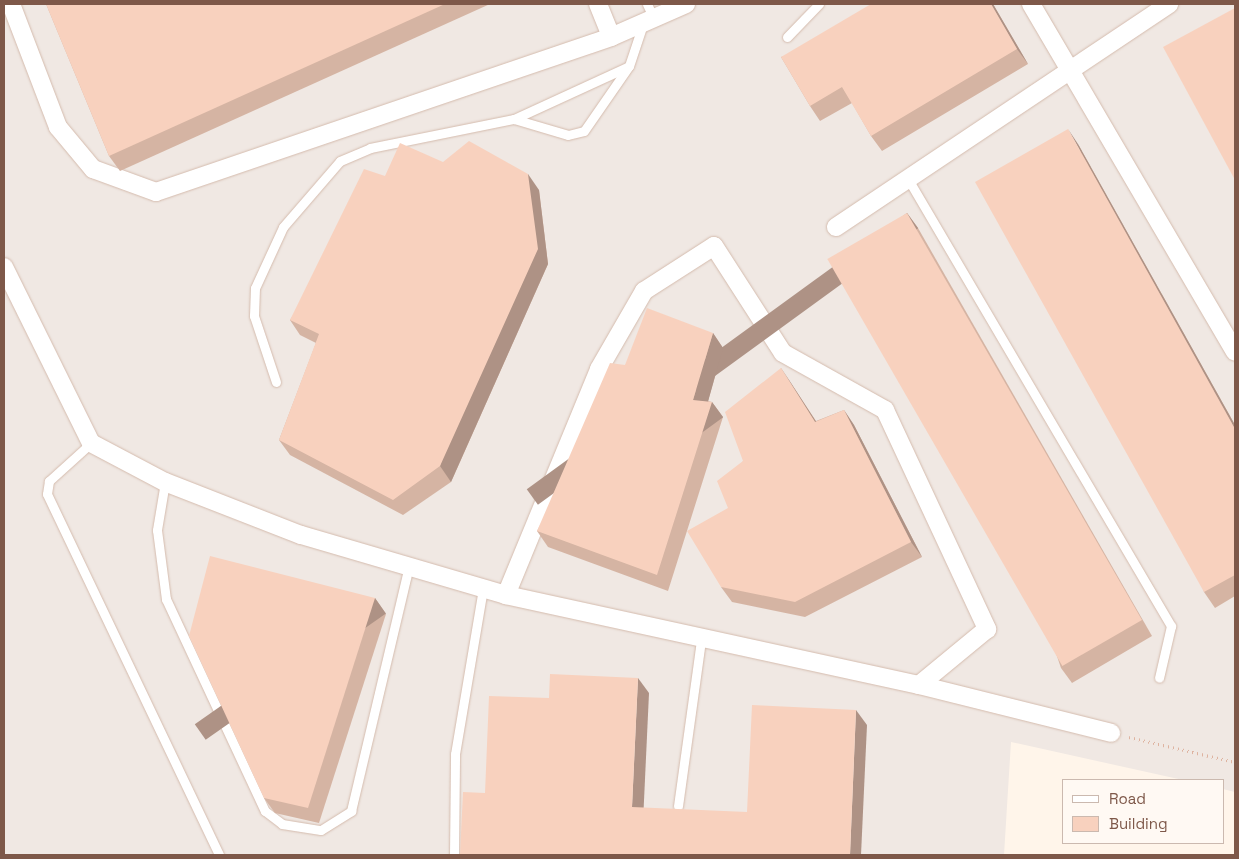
<!DOCTYPE html>
<style>
body{margin:0}
#map{position:relative;width:1239px;height:859px;overflow:hidden;background:#fff5ea;font-family:"Space Grotesk",sans-serif}
div>[style]{position:absolute}
.industrial>*{inset:0;background:#f0e8e3}
.path>*{height:3px;margin-top:-1.5px;transform-origin:0;background:repeating-linear-gradient(90deg,#deb3a0 0 1px,transparent 0 5px)}
.roads{filter:drop-shadow(0 0 1px #d4bbad) drop-shadow(0 0 1px #d4bbad)}
.lane>*{height:9px;margin:-4.5px;padding:0 4.5px;transform-origin:4.5px;border-radius:4.5px;background:#fff}
.street>*{height:18px;margin:-9px;padding:0 9px;transform-origin:9px;border-radius:9px;background:#fff}
.wall>*{inset:0;background:#d5b4a3}
.shaded-wall>*{inset:0;background:#ae9285;transform-origin:0 0}
.building>*{inset:0;background:#f8d1be;transform-origin:0 0}
span{translate:-50% -50%;white-space:nowrap;text-align:center;line-height:1.15;-webkit-text-stroke:4.5px #fff9f3;paint-order:stroke}
.frame{position:absolute;inset:0;border:5px solid #7e5849;pointer-events:none}
.legend{position:absolute;left:1062px;top:779px;width:162px;height:65px;box-sizing:border-box;background:#fff9f3;border:1px solid #cbb9af;margin:0;padding:6px 9px;list-style:none;font-size:15px;color:#7e5849}
.legend li{display:flex;align-items:center;gap:10px;height:25px}
.legend b{width:25px;border:1px solid #cbb9af}
</style>
<div id="map">
<div class="industrial">
<i style="clip-path:polygon(4px 4px,1235px 4px,1235px 792px,1223px 789px,1223px 780px,1183px 780px,1011px 742px,1004px 855px,4px 855px)"></i>
</div>
<div class="path">
<i style="left:1129px;top:737px;width:109px;rotate:13.3deg"></i>
</div>
<div class="roads">
<div class="lane">
<i style="left:647px;top:4px;width:17px;rotate:65deg"></i>
<i style="left:787px;top:37px;width:46px;rotate:-45.9deg"></i>
<i style="left:514px;top:119px;width:124px;rotate:-24.7deg"></i>
<i style="left:908px;top:179px;width:519px;rotate:59.53deg"></i>
<i style="left:1171px;top:626px;width:53px;rotate:103deg"></i>
<i style="left:276px;top:382px;width:70px;rotate:-108.4deg"></i>
<i style="left:254px;top:316px;width:28px;rotate:-88deg"></i>
<i style="left:255px;top:288px;width:67px;rotate:-65.3deg"></i>
<i style="left:283px;top:227px;width:87px;rotate:-49.2deg"></i>
<i style="left:340px;top:161px;width:33px;rotate:-23deg"></i>
<i style="left:370px;top:148px;width:147px;rotate:-11.4deg"></i>
<i style="left:514px;top:119px;width:56px;rotate:16.5deg"></i>
<i style="left:568px;top:135px;width:16px;rotate:-14deg"></i>
<i style="left:584px;top:131px;width:79px;rotate:-55.3deg"></i>
<i style="left:629px;top:66px;width:44px;rotate:-71.6deg"></i>
<i style="left:91px;top:443px;width:57px;rotate:137.9deg"></i>
<i style="left:49px;top:481px;width:13px;rotate:99deg"></i>
<i style="left:47px;top:494px;width:400px;rotate:64.5deg"></i>
<i style="left:165px;top:482px;width:49px;rotate:99.5deg"></i>
<i style="left:157px;top:530px;width:70px;rotate:82.6deg"></i>
<i style="left:166px;top:599px;width:234px;rotate:65deg"></i>
<i style="left:265px;top:811px;width:21px;rotate:37deg"></i>
<i style="left:282px;top:824px;width:39px;rotate:9deg"></i>
<i style="left:321px;top:830px;width:36px;rotate:-32deg"></i>
<i style="left:351px;top:811px;width:253px;rotate:-76.7deg"></i>
<i style="left:678px;top:806px;width:168px;rotate:-82.1deg"></i>
<i style="left:454px;top:855px;width:101px;rotate:-89.4deg"></i>
<i style="left:455px;top:754px;width:168px;rotate:-80.4deg"></i>
</div>
<div class="street">
<i style="left:11px;top:4px;width:132px;rotate:69.1deg"></i>
<i style="left:58px;top:127px;width:55px;rotate:50.2deg"></i>
<i style="left:93px;top:169px;width:67px;rotate:20.1deg"></i>
<i style="left:156px;top:192px;width:481px;rotate:-18.8deg"></i>
<i style="left:611px;top:37px;width:82px;rotate:-23.7deg"></i>
<i style="left:598px;top:4px;width:35px;rotate:68deg"></i>
<i style="left:1031px;top:4px;width:403px;rotate:59.6deg"></i>
<i style="left:836px;top:227px;width:401px;rotate:-33.8deg"></i>
<i style="left:4px;top:267px;width:196px;rotate:63.7deg"></i>
<i style="left:91px;top:443px;width:84px;rotate:27.8deg"></i>
<i style="left:165px;top:482px;width:146px;rotate:21.3deg"></i>
<i style="left:301px;top:535px;width:214px;rotate:16.3deg"></i>
<i style="left:506px;top:595px;width:423px;rotate:12.3deg"></i>
<i style="left:919px;top:685px;width:198px;rotate:14deg"></i>
<i style="left:506px;top:595px;width:244px;rotate:-67.6deg"></i>
<i style="left:599px;top:369px;width:90px;rotate:-60deg"></i>
<i style="left:644px;top:291px;width:83px;rotate:-32.7deg"></i>
<i style="left:714px;top:246px;width:127px;rotate:57.2deg"></i>
<i style="left:783px;top:353px;width:117px;rotate:29.2deg"></i>
<i style="left:885px;top:410px;width:242px;rotate:65deg"></i>
<i style="left:987px;top:629px;width:88px;rotate:140.5deg"></i>
</div>
</div>
<div class="wall">
<i style="clip-path:polygon(46px 4px,490px 4px,120px 171px,109px 156px)"></i>
<i style="clip-path:polygon(993px 4px,1028px 64px,882px 151px,871px 136px,852px 103px,820px 121px,810px 106px,781px 57px)"></i>
<i style="clip-path:polygon(1078px 144px,1235px 425px,1235px 596px,1215px 608px,1204px 592px)"></i>
<i style="clip-path:polygon(443px 162px,539px 190px,548px 264px,451px 482px,403px 515px,290px 455px,279px 440px,316px 343px,300px 335px,290px 320px,385px 176px)"></i>
<i style="clip-path:polygon(907px 213px,918px 228px,1152px 636px,1072px 683px,1061px 668px)"></i>
<i style="clip-path:polygon(713px 333px,723px 348px,708px 401px,712px 402px,723px 417px,668px 591px,548px 547px,537px 531px,625px 365px)"></i>
<i style="clip-path:polygon(781px 368px,816px 421px,844px 410px,854px 425px,922px 557px,805px 617px,732px 602px,721px 587px,728px 508px,743px 461px)"></i>
<i style="clip-path:polygon(375px 598px,386px 614px,319px 823px,275px 813px,264px 798px)"></i>
</div>
<div class="shaded-wall">
<i style="clip-path:polygon(991px 4px,993px 4px,1028px 64px,1017px 49px)"></i>
<i style="clip-path:polygon(1068px 129px,1078px 144px,1235px 425px,1235px 429px)"></i>
<i style="clip-path:polygon(528px 174px,539px 190px,548px 264px,451px 482px,440px 466px)"></i>
<i style="left:907px;top:213px;width:19px;height:470px;rotate:54deg"></i>
<i style="clip-path:polygon(713px 333px,723px 348px,704px 416px,693px 400px)"></i>
<i style="clip-path:polygon(781px 368px,791px 383px,826px 437px,815px 422px)"></i>
<i style="left:712px;top:402px;width:19px;height:182px;rotate:54deg"></i>
<i style="clip-path:polygon(844px 410px,854px 425px,922px 557px,911px 542px)"></i>
<i style="left:375px;top:598px;width:19px;height:220px;rotate:55deg"></i>
<i style="clip-path:polygon(638px 678px,649px 693px,643px 822px,632px 807px)"></i>
<i style="clip-path:polygon(856px 710px,867px 725px,861px 855px,850px 855px)"></i>
</div>
<div class="building">
<i style="clip-path:polygon(46px 4px,445px 4px,109px 156px)"></i>
<i style="clip-path:polygon(871px 4px,991px 4px,1017px 49px,871px 136px,842px 87px,810px 106px,781px 57px)"></i>
<i style="clip-path:polygon(1235px 8px,1235px 180px,1163px 47px)"></i>
<i style="clip-path:polygon(1068px 129px,1235px 429px,1235px 575px,1204px 592px,975px 182px)"></i>
<i style="clip-path:polygon(469px 141px,528px 174px,538px 249px,440px 466px,393px 500px,279px 440px,319px 334px,290px 320px,364px 169px,385px 176px,400px 143px,443px 162px)"></i>
<i style="left:907px;top:213px;width:470px;height:92px;rotate:60deg"></i>
<i style="clip-path:polygon(647px 308px,713px 333px,693px 400px,712px 402px,657px 575px,537px 531px,610px 363px,625px 365px)"></i>
<i style="clip-path:polygon(781px 368px,815px 422px,844px 410px,911px 542px,795px 602px,721px 587px,687px 531px,728px 508px,717px 481px,743px 461px,725px 412px)"></i>
<i style="clip-path:polygon(210px 556px,375px 598px,308px 808px,264px 798px,189px 636px)"></i>
<i style="clip-path:polygon(550px 674px,638px 678px,632px 807px,747px 812px,752px 705px,856px 710px,850px 855px,460px 855px,463px 792px,485px 793px,489px 696px,549px 698px)"></i>
</div>
<div class="frame"></div>
<ul class="legend">
<li><b style="height:6px;background:#fff"></b>Road</li>
<li><b style="height:14px;background:#f8d1be"></b>Building</li>
</ul>
</div>
